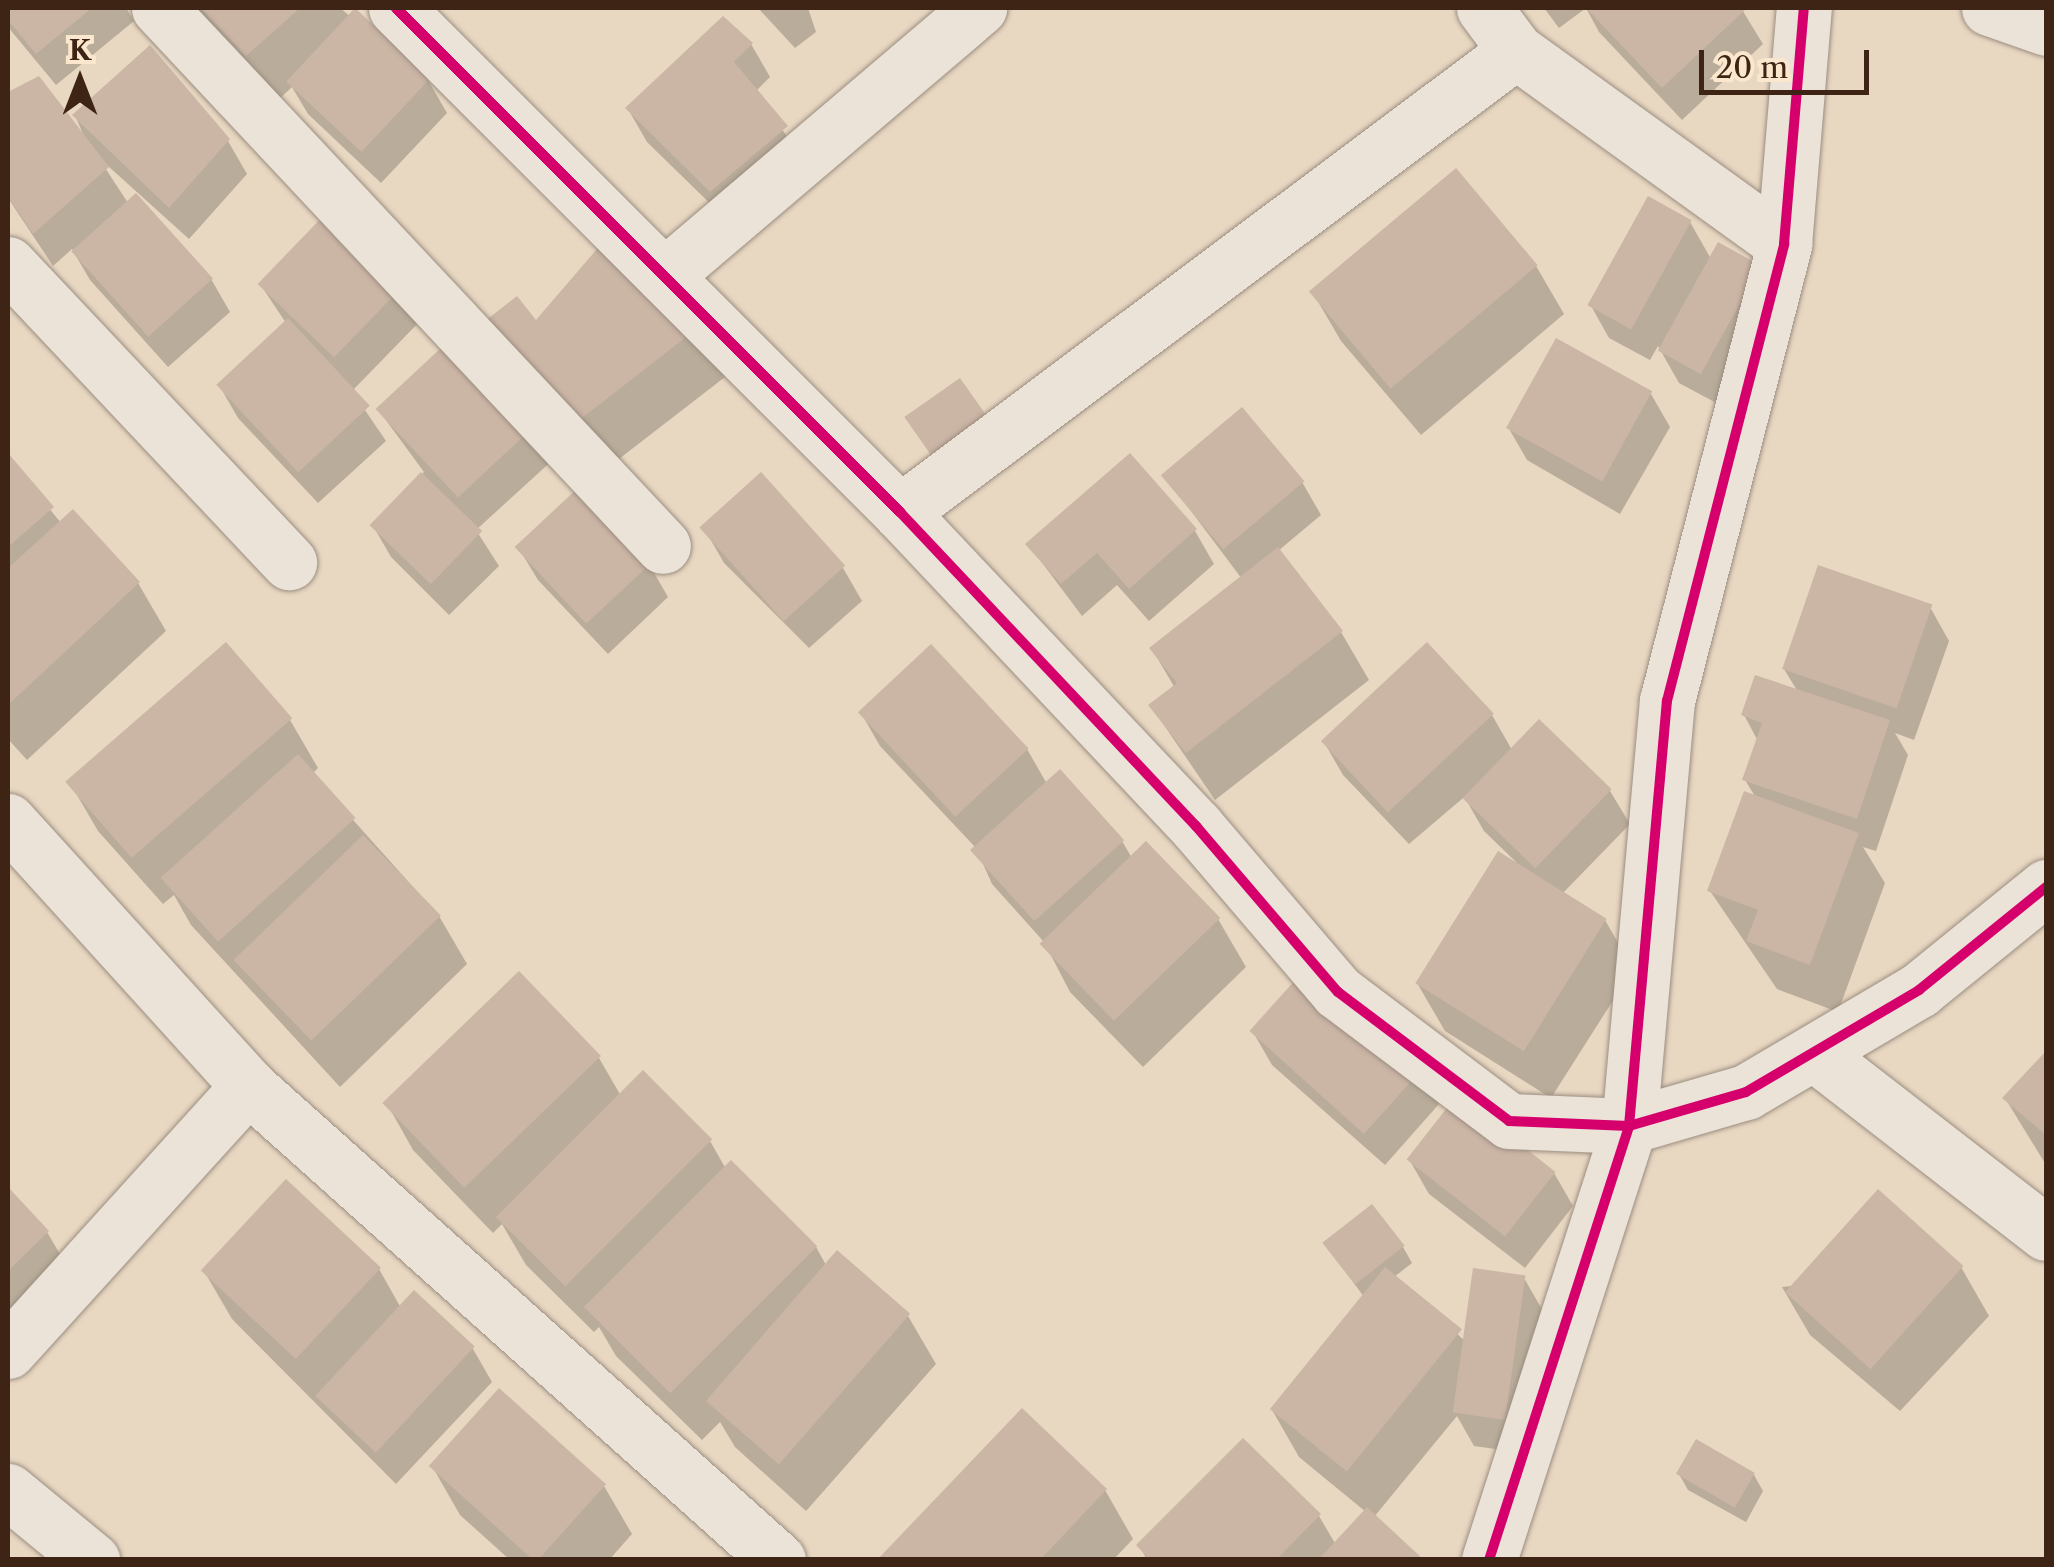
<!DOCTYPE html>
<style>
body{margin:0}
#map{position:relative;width:2054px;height:1567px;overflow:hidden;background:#e8d7c1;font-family:"Libre Caslon Text",serif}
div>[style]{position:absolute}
.shadow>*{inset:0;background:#0003}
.building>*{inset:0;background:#cbb5a5;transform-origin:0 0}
.roads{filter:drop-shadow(0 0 2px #9b8e81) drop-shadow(0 0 2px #9b8e81)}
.street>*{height:55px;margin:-27.5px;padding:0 27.5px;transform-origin:27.5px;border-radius:27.5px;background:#ebe3d8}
.secondary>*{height:55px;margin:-27.5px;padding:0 27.5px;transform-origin:27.5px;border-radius:27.5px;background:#ebe3d8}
.cycleway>*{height:10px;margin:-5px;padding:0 5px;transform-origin:5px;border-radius:5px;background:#d6006c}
span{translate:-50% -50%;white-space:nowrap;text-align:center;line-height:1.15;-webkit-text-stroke:8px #fae7cd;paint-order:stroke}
.frame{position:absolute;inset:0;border:10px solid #3d2415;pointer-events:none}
.north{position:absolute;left:30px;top:30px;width:100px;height:100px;-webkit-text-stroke:8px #fae7cd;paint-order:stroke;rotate:0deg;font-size:28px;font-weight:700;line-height:40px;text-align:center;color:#3d2415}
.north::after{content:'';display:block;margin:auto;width:35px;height:45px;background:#3d2415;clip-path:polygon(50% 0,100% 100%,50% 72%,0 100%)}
.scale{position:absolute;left:1699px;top:50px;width:170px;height:45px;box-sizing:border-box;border:5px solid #3d2415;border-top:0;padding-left:12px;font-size:30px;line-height:35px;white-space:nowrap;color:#3d2415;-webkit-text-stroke:8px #fae7cd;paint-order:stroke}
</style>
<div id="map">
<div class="shadow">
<i style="clip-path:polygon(8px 8px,126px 8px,134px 21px,56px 85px,8px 27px)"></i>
<i style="clip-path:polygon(187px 8px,340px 8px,428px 80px,447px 113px,381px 183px,308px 114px,292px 87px,275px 103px)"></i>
<i style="clip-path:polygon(758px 8px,808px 8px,816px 32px,795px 48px)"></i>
<i style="clip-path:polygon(1544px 8px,1586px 8px,1559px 28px)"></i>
<i style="clip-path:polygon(1586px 8px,1741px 8px,1763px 44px,1682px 120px,1599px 32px)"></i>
<i style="clip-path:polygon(751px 44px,770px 77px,755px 92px,805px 161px,730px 223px,647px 142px,628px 109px)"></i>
<i style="clip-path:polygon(39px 79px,85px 139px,75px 115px,228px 141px,247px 174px,189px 239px,98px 157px,128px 203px,211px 279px,230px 312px,168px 367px,90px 280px,72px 249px,53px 266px,8px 198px,8px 95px)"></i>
<i style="clip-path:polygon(332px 210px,426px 315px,352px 391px,386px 441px,318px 503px,238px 418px,219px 385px,286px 323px,260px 284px)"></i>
<i style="clip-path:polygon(1690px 222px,1711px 259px,1759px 267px,1720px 405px,1679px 383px,1658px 346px,1650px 360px,1609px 338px,1590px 304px)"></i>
<i style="clip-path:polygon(1536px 266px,1564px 314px,1421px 435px,1341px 341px,1313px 293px)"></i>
<i style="clip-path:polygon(517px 299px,536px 324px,697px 329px,725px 377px,606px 469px)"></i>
<i style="clip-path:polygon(456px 337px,555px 458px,476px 530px,499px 566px,449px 615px,391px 557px,372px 524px,424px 472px,377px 408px)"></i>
<i style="clip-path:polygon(1651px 394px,1670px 427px,1620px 514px,1527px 460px,1508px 427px)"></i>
<i style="clip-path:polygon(1129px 456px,1195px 531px,1214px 564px,1149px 621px,1117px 585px,1082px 616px,1028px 544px)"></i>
<i style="clip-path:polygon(8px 457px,61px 523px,138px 583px,166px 631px,27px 760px,8px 739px)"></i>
<i style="clip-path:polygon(1164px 475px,1302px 482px,1321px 515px,1278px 551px,1341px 632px,1369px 680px,1215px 800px,1151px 706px,1175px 688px,1152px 649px,1242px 579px)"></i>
<i style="clip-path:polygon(760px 476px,843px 568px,862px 601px,809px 648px,724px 563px,705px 530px)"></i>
<i style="clip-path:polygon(518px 547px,649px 564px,668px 597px,608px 654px,538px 580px)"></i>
<i style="clip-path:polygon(1930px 607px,1949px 641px,1914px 740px,1895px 733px,1908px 755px,1876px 851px,1863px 847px,1885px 883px,1838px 1012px,1777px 989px,1710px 891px,1756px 798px,1745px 780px,1758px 741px,1744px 715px,1798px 692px,1784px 669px)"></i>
<i style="clip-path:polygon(225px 646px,290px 720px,318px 768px,312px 774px,439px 916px,467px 964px,340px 1087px,191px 925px,174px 895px,163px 904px,98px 831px,70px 783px)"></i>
<i style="clip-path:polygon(861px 713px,1027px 749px,1047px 784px,1122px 841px,1132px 858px,1218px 919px,1246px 967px,1143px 1067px,1070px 992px,1044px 942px,992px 884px,976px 848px,880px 746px)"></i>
<i style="clip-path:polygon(1492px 715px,1512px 750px,1540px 723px,1610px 791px,1630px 824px,1562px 894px,1605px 920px,1633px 969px,1551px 1098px,1445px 1031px,1417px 983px,1516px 862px,1484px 831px,1465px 798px,1476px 787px,1409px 844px,1343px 775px,1324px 742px)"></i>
<i style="clip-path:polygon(1253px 1032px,1420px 1071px,1439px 1104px,1385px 1165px,1272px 1065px)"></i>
<i style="clip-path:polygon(2046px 1054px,2046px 1165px,2005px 1098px)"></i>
<i style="clip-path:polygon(599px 1058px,621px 1096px,710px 1141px,726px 1169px,816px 1247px,826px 1265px,908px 1316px,936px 1364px,806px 1511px,735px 1447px,720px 1422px,702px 1440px,616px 1356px,599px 1327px,594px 1332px,526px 1265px,502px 1224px,493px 1233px,413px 1150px,386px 1102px)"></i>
<i style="clip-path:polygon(1410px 1161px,1554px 1173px,1573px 1206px,1525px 1268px,1429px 1194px)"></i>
<i style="clip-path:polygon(8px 1191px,47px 1232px,75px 1280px,8px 1346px)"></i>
<i style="clip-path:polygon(1326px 1245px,1403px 1247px,1412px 1263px,1394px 1277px,1465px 1341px,1524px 1278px,1543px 1311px,1524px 1453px,1474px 1446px,1457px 1416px,1374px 1517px,1421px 1560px,1147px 1560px,1139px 1545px,1243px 1441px,1319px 1516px,1336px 1545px,1366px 1512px,1299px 1457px,1271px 1408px,1364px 1297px)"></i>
<i style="clip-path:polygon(1961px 1267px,1989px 1316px,1900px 1411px,1810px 1335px,1782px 1287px)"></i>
<i style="clip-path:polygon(379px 1269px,401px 1308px,414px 1294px,473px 1349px,492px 1382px,396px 1484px,232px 1319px,204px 1271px)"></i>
<i style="clip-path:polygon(432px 1466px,604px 1486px,632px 1534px,609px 1560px,510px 1560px,460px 1515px)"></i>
<i style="clip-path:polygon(1679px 1474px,1754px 1475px,1763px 1491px,1746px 1522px,1688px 1490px)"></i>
<i style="clip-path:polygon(1105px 1490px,1133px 1539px,1113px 1560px,881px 1560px)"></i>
</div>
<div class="building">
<i style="clip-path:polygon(8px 8px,92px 8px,36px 54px,8px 20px)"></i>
<i style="clip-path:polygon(201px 8px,300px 8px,246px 56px)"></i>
<i style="left:355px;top:8px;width:103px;height:101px;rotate:43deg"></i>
<i style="clip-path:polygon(1586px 8px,1744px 8px,1746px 9px,1662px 88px)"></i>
<i style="clip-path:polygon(723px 16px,753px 43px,734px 62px,788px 126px,710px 192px,625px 108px)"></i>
<i style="clip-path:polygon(150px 45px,230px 139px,169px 208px,72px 115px)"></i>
<i style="clip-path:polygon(39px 76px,109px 167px,33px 234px,8px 197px,8px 92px)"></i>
<i style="left:1456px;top:168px;width:127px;height:192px;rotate:50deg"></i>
<i style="left:136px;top:193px;width:115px;height:87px;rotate:48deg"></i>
<i style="left:1648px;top:196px;width:50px;height:125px;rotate:29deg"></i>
<i style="left:332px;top:207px;width:106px;height:107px;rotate:44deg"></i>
<i style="clip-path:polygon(609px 235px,699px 327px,577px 422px,480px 325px,517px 296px,536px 320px)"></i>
<i style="left:1718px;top:242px;width:49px;height:124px;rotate:29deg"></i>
<i style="left:288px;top:318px;width:120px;height:98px;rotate:47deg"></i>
<i style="left:456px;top:334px;width:121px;height:110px;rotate:47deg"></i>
<i style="left:1556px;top:338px;width:110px;height:103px;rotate:29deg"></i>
<i style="left:960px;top:378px;width:55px;height:68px;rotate:55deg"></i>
<i style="left:1242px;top:407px;width:97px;height:106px;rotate:50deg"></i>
<i style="clip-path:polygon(8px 453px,54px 507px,8px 547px)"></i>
<i style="clip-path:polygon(1130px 453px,1197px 529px,1129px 589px,1097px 553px,1061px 584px,1025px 544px)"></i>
<i style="left:421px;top:472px;width:85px;height:74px;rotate:44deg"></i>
<i style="left:761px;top:472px;width:126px;height:83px;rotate:48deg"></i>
<i style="left:579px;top:487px;width:105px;height:88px;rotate:47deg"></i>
<i style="clip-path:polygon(73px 509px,140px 582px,8px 705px,8px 568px)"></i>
<i style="clip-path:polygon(1278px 547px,1343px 631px,1186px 753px,1148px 705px,1177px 683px,1149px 648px)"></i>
<i style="left:1818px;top:565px;width:121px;height:110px;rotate:19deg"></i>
<i style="left:226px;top:642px;width:101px;height:213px;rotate:49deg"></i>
<i style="left:1427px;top:642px;width:98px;height:145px;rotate:47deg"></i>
<i style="left:931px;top:644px;width:143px;height:100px;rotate:47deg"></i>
<i style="clip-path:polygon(1755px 675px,1890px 720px,1857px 819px,1742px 780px,1762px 723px,1741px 715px)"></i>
<i style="left:1539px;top:719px;width:101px;height:110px;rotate:44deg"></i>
<i style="left:298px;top:754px;width:86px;height:185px;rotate:48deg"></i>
<i style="left:1060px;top:769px;width:96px;height:121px;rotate:48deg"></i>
<i style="clip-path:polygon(1744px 791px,1859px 833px,1810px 965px,1746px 941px,1758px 910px,1707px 891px)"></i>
<i style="left:363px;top:835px;width:112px;height:180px;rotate:46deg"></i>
<i style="left:1146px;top:841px;width:107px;height:148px;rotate:46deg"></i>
<i style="left:1498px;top:851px;width:128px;height:156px;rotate:32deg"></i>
<i style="left:1307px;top:967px;width:154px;height:86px;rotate:42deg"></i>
<i style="left:519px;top:971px;width:118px;height:190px;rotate:46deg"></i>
<i style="clip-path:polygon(2046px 1051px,2046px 1135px,2002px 1098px)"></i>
<i style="left:643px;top:1070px;width:98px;height:208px;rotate:45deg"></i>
<i style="left:1457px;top:1095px;width:125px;height:82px;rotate:38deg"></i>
<i style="left:731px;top:1160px;width:122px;height:208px;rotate:45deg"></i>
<i style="left:286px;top:1179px;width:130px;height:125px;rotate:43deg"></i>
<i style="clip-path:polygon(8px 1187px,49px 1231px,8px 1271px)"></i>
<i style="left:1878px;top:1189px;width:115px;height:139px;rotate:42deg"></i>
<i style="left:1372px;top:1204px;width:53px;height:63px;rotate:52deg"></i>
<i style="left:837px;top:1250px;width:97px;height:200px;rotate:41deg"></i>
<i style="left:1385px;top:1267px;width:99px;height:183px;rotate:39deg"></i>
<i style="left:1473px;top:1268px;width:53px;height:146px;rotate:8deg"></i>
<i style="left:414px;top:1290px;width:83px;height:145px;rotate:43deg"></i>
<i style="left:499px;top:1388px;width:144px;height:105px;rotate:42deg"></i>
<i style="clip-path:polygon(1022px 1408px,1107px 1489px,1040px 1560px,877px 1560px)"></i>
<i style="clip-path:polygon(1243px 1438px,1321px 1514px,1276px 1560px,1150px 1560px,1136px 1545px)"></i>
<i style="left:1696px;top:1439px;width:68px;height:40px;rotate:30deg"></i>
<i style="clip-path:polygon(1367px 1507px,1424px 1560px,1318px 1560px)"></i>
</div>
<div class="roads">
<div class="street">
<i style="left:159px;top:8px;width:737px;rotate:46.87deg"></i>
<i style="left:396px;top:8px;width:713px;rotate:45deg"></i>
<i style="left:900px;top:512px;width:432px;rotate:46.7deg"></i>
<i style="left:1196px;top:826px;width:218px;rotate:49.5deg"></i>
<i style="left:1338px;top:992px;width:214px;rotate:37deg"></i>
<i style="left:1509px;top:1121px;width:120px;rotate:2.4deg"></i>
<i style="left:1629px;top:1126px;width:122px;rotate:-16.2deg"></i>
<i style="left:1746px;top:1092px;width:201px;rotate:-30.5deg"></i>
<i style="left:1919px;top:990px;width:164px;rotate:-39deg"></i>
<i style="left:1484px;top:8px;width:54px;rotate:53.3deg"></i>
<i style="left:1516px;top:51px;width:330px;rotate:35.8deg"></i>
<i style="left:1989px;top:8px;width:60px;rotate:19.3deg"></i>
<i style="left:8px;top:264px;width:410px;rotate:46.7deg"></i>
<i style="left:664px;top:276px;width:414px;rotate:-40.4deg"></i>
<i style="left:900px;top:512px;width:769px;rotate:-36.81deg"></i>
<i style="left:8px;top:821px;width:358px;rotate:47.8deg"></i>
<i style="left:248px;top:1086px;width:711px;rotate:41.81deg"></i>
<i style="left:1815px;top:1054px;width:292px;rotate:37.8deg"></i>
<i style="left:8px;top:1351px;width:358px;rotate:-47.8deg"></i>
<i style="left:8px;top:1491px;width:109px;rotate:39.4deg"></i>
</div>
<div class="secondary">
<i style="left:1489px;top:1560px;width:456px;rotate:-72.1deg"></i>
<i style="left:1629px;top:1126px;width:427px;rotate:-84.9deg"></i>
<i style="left:1667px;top:701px;width:472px;rotate:-75.6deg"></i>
<i style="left:1784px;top:244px;width:237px;rotate:-85.2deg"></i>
</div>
</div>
<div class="cycleway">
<i style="left:396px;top:8px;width:713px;rotate:45deg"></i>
<i style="left:900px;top:512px;width:432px;rotate:46.7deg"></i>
<i style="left:1196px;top:826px;width:218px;rotate:49.5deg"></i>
<i style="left:1338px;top:992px;width:214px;rotate:37deg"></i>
<i style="left:1509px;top:1121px;width:120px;rotate:2.4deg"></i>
<i style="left:1629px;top:1126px;width:122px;rotate:-16.2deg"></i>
<i style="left:1746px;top:1092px;width:201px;rotate:-30.5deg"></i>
<i style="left:1919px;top:990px;width:164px;rotate:-39deg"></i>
<i style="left:1489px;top:1560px;width:456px;rotate:-72.1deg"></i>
<i style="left:1629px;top:1126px;width:427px;rotate:-84.9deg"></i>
<i style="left:1667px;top:701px;width:472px;rotate:-75.6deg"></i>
<i style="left:1784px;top:244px;width:237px;rotate:-85.2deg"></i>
</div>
<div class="frame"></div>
<div class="north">K</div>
<div class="scale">20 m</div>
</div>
